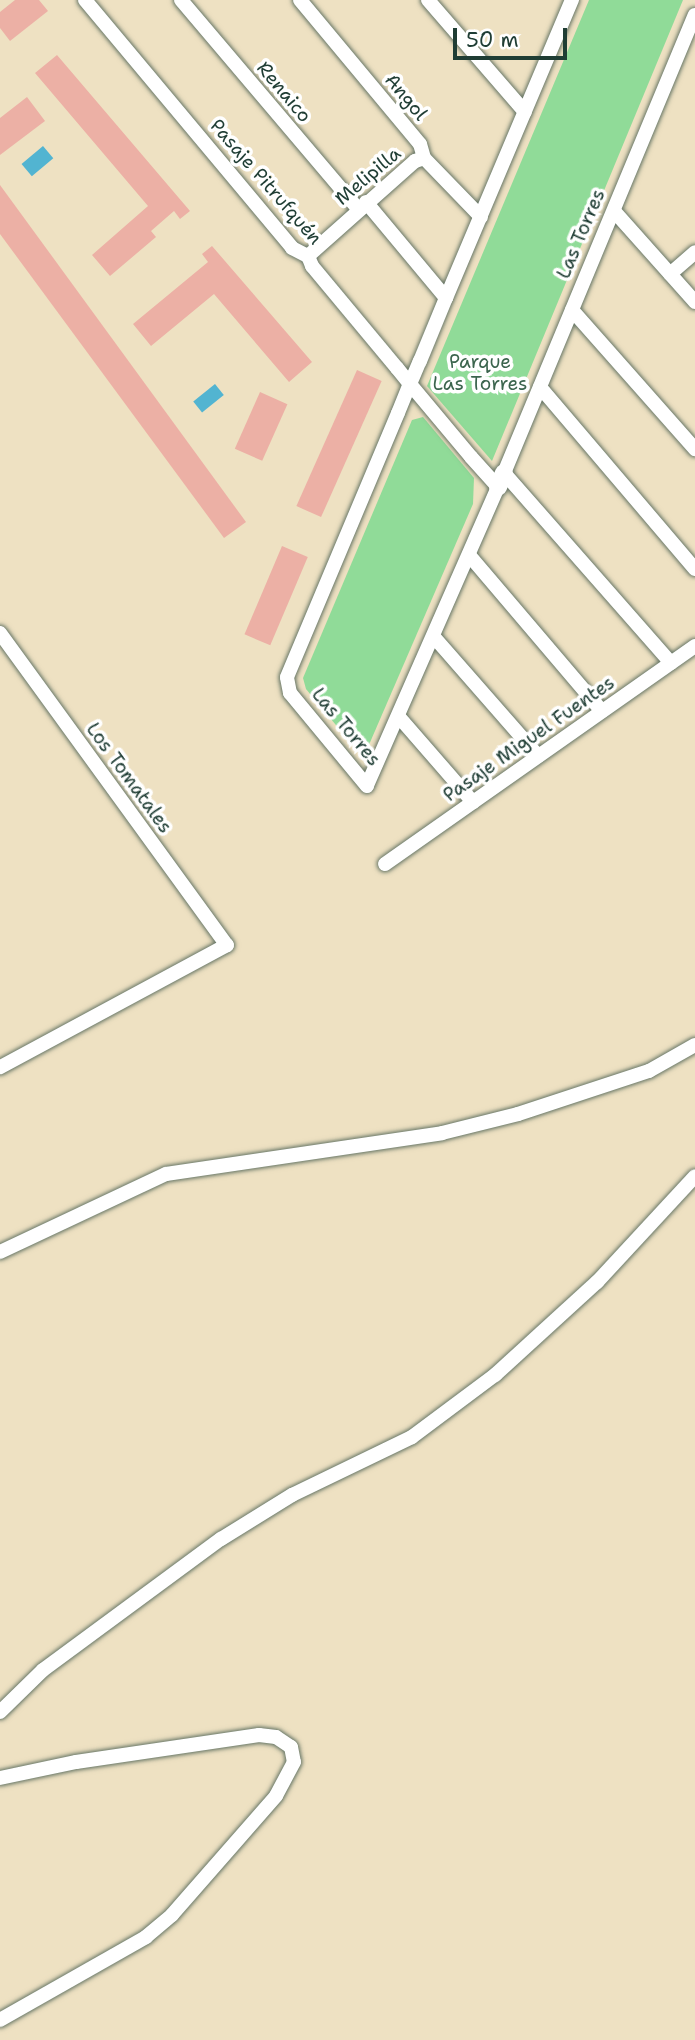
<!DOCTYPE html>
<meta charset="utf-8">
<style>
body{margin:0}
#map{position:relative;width:695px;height:2040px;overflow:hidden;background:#eee1c2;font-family:"Shantell Sans",sans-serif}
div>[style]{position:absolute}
.green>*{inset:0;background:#90db98}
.water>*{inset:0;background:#52b4d1;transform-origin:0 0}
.building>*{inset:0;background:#ecb0a5;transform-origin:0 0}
.roads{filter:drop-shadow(0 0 2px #677666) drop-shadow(0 0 2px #677666)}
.minor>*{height:14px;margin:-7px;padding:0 7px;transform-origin:7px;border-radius:7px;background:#fff}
.tertiary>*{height:18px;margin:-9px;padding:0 9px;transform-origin:9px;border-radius:9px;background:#fff}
span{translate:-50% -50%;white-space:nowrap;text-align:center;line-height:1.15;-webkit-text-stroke:7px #fff;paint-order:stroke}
.street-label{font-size:19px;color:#1f3d34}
.park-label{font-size:19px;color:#3b644d}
.scale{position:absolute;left:453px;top:28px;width:114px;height:32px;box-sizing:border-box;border:4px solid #1f3d34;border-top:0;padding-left:9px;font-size:21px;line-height:24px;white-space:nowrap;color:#1f3d34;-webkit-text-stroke:5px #fff;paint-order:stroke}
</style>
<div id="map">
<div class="green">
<i style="clip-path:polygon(589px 0,683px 0,492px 461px,427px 386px)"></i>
<i style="clip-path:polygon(423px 417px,474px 478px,473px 504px,365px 754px,360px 754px,306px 689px,303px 678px,412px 420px)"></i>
</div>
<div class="water">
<i style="left:43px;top:146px;width:16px;height:28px;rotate:50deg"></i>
<i style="left:215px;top:384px;width:14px;height:28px;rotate:51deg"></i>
</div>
<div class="building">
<i style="clip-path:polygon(15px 0,39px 0,48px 11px,10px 41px,0 28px,0 12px)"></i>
<i style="clip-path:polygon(57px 55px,190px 211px,180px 219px,174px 211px,151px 231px,156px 237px,110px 276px,92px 255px,148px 206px,35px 73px)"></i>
<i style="clip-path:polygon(27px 97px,45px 121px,0 155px,0 118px)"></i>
<i style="clip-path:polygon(0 185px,246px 522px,224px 538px,0 234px)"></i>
<i style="clip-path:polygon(212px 246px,312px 362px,289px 382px,214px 294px,151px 346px,133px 324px,208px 262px,202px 254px)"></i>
<i style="left:357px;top:370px;width:27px;height:149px;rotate:24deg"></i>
<i style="left:260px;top:392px;width:30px;height:62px;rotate:24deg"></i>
<i style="left:282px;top:546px;width:28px;height:96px;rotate:23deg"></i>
</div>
<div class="roads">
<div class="minor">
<i style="left:85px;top:0;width:323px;rotate:50.1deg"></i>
<i style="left:292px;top:248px;width:18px;rotate:27deg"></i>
<i style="left:181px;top:0;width:274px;rotate:49.7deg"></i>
<i style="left:300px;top:0;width:187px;rotate:50.2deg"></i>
<i style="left:420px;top:144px;width:15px;rotate:74deg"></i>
<i style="left:424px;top:158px;width:82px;rotate:46deg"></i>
<i style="left:428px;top:0;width:148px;rotate:49.1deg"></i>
<i style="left:366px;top:202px;width:125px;rotate:50.2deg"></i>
<i style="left:614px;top:211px;width:122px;rotate:48.3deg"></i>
<i style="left:308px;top:256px;width:11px;rotate:68deg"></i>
<i style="left:312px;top:266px;width:133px;rotate:50.2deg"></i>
<i style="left:397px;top:368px;width:21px;rotate:51deg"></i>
<i style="left:410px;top:384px;width:95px;rotate:50.1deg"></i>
<i style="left:471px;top:457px;width:40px;rotate:48deg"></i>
<i style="left:498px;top:487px;width:326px;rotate:113.7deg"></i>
<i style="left:367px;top:786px;width:121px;rotate:-129.6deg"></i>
<i style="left:290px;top:693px;width:16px;rotate:-101deg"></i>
<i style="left:287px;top:677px;width:286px;rotate:-67.2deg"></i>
<i style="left:398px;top:413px;width:31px;rotate:-68deg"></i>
<i style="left:410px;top:384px;width:25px;rotate:-67deg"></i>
<i style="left:420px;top:361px;width:68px;rotate:-67.6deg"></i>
<i style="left:446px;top:298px;width:324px;rotate:-67.1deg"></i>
<i style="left:308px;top:256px;width:143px;rotate:-41.6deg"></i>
<i style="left:415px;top:161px;width:9px;rotate:-18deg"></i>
<i style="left:670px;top:274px;width:33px;rotate:-41deg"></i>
<i style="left:572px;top:310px;width:186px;rotate:48.5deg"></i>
<i style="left:540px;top:387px;width:239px;rotate:49.6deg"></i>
<i style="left:469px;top:555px;width:205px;rotate:49.6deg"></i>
<i style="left:0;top:633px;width:386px;rotate:54deg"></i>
<i style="left:227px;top:945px;width:258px;rotate:151.7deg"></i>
<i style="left:434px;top:637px;width:158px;rotate:48.8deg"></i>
<i style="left:671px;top:663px;width:253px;rotate:-131.3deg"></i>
<i style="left:504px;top:473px;width:496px;rotate:-67.4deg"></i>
<i style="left:399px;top:717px;width:113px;rotate:49deg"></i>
<i style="left:385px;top:864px;width:379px;rotate:-35.1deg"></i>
<i style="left:0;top:1252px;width:183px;rotate:-25.2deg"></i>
<i style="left:166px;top:1174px;width:279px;rotate:-8.4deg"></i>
<i style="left:442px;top:1133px;width:78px;rotate:-14deg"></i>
<i style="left:518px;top:1114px;width:138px;rotate:-18.2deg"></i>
<i style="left:649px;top:1071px;width:53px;rotate:-29.5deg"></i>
<i style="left:0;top:1712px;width:60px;rotate:-44.3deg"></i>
<i style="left:43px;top:1670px;width:221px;rotate:-36.4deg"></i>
<i style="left:221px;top:1539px;width:84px;rotate:-31.8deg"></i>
<i style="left:292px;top:1495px;width:133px;rotate:-25.8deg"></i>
<i style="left:412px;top:1437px;width:104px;rotate:-36.8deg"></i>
<i style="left:495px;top:1375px;width:138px;rotate:-42.4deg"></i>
<i style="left:597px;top:1282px;width:144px;rotate:-47.2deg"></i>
<i style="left:0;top:1778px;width:78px;rotate:-11.9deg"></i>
<i style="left:76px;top:1762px;width:185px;rotate:-8.4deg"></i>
<i style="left:259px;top:1735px;width:17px;rotate:7deg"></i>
<i style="left:276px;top:1737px;width:18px;rotate:34deg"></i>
<i style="left:291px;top:1747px;width:15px;rotate:79deg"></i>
<i style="left:294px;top:1762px;width:38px;rotate:118deg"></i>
<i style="left:276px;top:1796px;width:158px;rotate:131.2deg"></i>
<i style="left:172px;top:1915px;width:34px;rotate:140deg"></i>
<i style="left:146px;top:1937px;width:168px;rotate:150.4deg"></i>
</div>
<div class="tertiary">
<i style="left:498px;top:487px;width:15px;rotate:-67deg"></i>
</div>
</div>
<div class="street-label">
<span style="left:284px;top:92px;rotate:50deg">Renaico</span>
<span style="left:406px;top:97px;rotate:50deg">Angol</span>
<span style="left:368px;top:176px;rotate:-40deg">Melipilla</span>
<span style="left:266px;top:182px;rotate:49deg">Pasaje Pitrufquén</span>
<span style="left:581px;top:234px;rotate:-67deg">Las Torres</span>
<span style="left:346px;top:727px;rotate:50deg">Las Torres</span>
<span style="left:529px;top:739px;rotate:-35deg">Pasaje Miguel Fuentes</span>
<span style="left:129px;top:778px;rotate:54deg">Los Tomatales</span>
</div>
<div class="park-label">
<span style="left:480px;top:373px">Parque<br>Las Torres</span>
</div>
<div class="scale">50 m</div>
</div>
